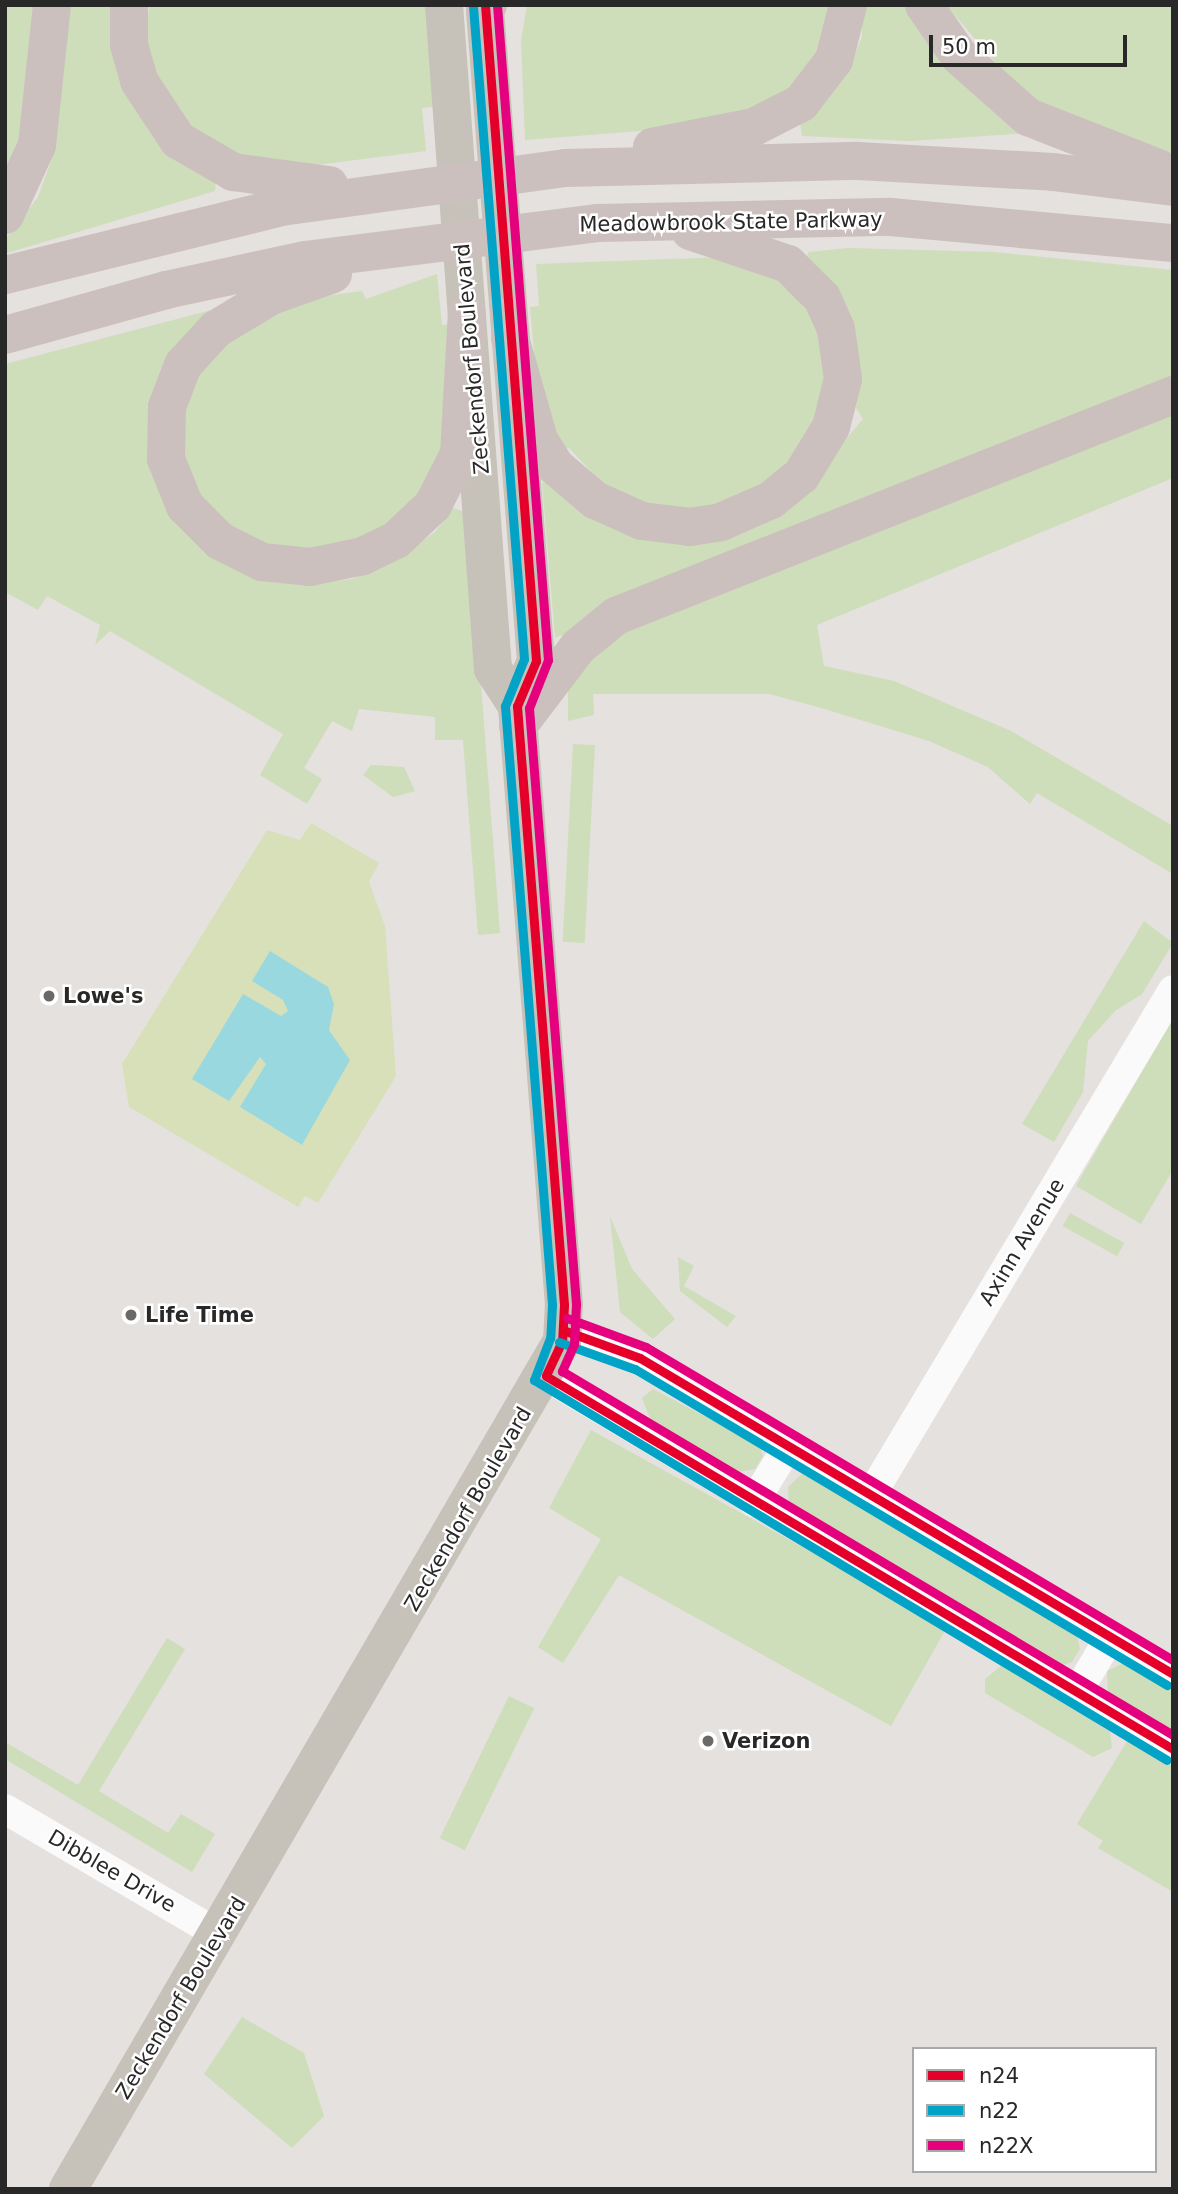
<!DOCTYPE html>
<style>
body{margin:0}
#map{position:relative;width:1178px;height:2194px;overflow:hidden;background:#e5e1de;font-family:"DejaVu Sans",sans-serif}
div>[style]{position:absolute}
.green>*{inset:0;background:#ceddba;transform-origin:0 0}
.pitch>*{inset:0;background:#d8e0b9}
.water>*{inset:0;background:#99d8df}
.minor>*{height:30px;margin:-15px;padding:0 15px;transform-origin:15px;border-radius:15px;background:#fbfafa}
.major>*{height:38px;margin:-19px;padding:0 19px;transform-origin:19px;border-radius:19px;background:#c6c2b9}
.highway>*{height:38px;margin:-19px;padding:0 19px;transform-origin:19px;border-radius:19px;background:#ccc0be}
.bus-1>*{height:9px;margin:-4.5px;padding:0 4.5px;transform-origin:4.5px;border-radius:4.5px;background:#e4002b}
.bus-2>*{height:9px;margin:-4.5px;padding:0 4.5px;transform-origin:4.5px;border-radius:4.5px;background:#02a3c6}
.bus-3>*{height:9px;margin:-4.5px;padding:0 4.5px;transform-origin:4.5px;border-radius:4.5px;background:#e5007d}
.dots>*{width:19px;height:19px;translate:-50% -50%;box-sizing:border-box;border:4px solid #fff;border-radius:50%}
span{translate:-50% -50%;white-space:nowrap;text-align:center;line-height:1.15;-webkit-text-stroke:5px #fff;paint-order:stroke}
.street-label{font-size:21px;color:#282828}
.poi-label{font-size:21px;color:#282828;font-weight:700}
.left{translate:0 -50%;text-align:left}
.frame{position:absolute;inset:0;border:7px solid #282828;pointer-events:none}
.legend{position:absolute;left:912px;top:2047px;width:245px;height:126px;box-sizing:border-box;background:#fff;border:2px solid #a9a9a9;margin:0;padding:9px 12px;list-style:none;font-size:21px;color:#282828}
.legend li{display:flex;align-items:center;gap:14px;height:35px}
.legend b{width:35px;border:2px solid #a9a9a9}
.scale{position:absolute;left:929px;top:35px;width:198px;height:32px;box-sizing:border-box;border:4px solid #282828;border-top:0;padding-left:9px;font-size:21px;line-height:24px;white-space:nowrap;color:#282828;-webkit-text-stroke:5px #fff;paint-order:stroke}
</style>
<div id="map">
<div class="green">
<i style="clip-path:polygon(5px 5px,44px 5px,28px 139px,5px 200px)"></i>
<i style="clip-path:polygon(69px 5px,123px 5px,122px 39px,216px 180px,215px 191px,7px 253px,5px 240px,38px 197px,51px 161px)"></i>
<i style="clip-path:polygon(149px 5px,431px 5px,438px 106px,422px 108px,426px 151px,308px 166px,232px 158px,173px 113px,145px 53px)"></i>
<i style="clip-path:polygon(527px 5px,839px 5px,813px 78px,741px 123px,525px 140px,521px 41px)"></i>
<i style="clip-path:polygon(862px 5px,911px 5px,1031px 133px,910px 141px,802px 136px,800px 123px,843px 79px,862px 37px)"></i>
<i style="clip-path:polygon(946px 5px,1173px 5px,1173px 153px,1073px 123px,1020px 91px)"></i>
<i style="clip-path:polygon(848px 248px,994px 252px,1173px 270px,1173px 387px,555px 638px,542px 482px,726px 539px,787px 509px,863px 419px,856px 408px,859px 360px,804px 261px,809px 252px)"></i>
<i style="clip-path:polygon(726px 257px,772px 269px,827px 334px,829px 407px,785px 478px,698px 517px,616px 498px,569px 448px,561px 450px,537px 384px,530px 307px,539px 306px,536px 264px)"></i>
<i style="clip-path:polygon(437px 274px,442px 325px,455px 323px,460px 422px,410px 516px,337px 554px,251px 546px,199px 497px,182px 459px,185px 403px,204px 362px,240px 328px,304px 299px,362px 291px,366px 299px)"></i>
<i style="clip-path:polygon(219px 308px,190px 343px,170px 498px,299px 585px,352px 579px,394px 561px,435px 532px,453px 508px,468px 513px,500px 933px,478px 935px,463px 740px,435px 740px,435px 717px,359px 709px,352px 731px,332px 721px,304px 768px,322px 779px,307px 804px,260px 775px,283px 734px,110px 631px,95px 645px,100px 625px,47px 596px,38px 610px,5px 592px,5px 364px)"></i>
<i style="clip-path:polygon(1173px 415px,1173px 478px,817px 625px,824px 666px,894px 681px,1011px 731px,1173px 826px,1173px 874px,1037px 793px,1030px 804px,988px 767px,929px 741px,818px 707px,769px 694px,593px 694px,594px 715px,568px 721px,568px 691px,588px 659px,622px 629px)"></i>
<i style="left:573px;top:744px;width:22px;height:198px;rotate:3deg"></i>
<i style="clip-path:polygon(371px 765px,404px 767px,415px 791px,393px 797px,363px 775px)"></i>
<i style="clip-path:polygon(1144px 921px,1173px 943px,1142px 994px,1115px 1011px,1088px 1041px,1083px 1092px,1054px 1142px,1022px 1124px)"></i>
<i style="clip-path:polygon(1173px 1018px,1173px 1170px,1141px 1224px,1076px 1186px)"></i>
<i style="left:1070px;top:1213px;width:62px;height:15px;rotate:29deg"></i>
<i style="clip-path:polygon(610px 1216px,632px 1269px,675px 1319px,653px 1339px,620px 1312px)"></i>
<i style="clip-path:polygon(678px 1257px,694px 1266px,684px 1286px,736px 1316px,727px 1327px,680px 1291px)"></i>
<i style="clip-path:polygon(653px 1389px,759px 1445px,763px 1456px,755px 1469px,733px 1473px,653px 1426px,642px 1398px)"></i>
<i style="clip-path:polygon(591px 1430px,947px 1627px,891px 1726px,619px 1575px,563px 1663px,538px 1647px,601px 1539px,549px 1508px)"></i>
<i style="clip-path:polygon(806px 1470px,1076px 1632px,1080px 1649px,1072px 1662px,1060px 1666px,789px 1507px,788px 1487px)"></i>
<i style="clip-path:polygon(167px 1638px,185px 1649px,99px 1791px,168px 1833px,181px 1814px,215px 1834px,192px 1872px,5px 1759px,5px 1742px,78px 1785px)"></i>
<i style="clip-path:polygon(1128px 1661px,1173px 1688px,1173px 1734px,1108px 1695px,1107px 1671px)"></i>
<i style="clip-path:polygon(1002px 1665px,1110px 1732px,1112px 1748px,1093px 1757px,985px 1693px,985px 1679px)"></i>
<i style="left:509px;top:1696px;width:28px;height:158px;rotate:26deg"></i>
<i style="clip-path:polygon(1133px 1731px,1173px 1754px,1173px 1892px,1098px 1848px,1103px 1841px,1077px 1824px)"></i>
<i style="clip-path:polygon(242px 2017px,304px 2053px,324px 2116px,292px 2148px,204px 2074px)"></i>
</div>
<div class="pitch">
<i style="clip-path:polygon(311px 823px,379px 863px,369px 882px,385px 926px,396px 1076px,318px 1203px,305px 1196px,298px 1207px,129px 1107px,122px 1064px,267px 830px,300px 840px)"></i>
</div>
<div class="water">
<i style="clip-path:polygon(270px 951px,328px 987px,334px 1004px,329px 1030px,350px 1060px,302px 1145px,240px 1107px,266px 1064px,260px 1057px,229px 1101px,192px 1079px,243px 994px,281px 1016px,288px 1011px,283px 1000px,252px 981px)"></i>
</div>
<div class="minor">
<i style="left:563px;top:1330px;width:82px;rotate:20deg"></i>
<i style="left:640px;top:1358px;width:620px;rotate:30.66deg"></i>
<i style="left:546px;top:1376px;width:730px;rotate:30.75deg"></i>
<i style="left:871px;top:1495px;width:588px;rotate:-59.12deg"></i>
<i style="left:754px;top:1502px;width:66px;rotate:-58.7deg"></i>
<i style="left:1077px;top:1693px;width:65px;rotate:-59.5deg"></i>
<i style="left:5px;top:1809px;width:247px;rotate:30.4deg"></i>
</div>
<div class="major">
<i style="left:444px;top:5px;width:666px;rotate:85.78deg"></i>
<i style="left:493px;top:669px;width:44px;rotate:57deg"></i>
<i style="left:68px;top:2189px;width:981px;rotate:-59.78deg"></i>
<i style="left:562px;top:1341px;width:36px;rotate:-87deg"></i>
<i style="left:564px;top:1305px;width:601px;rotate:-94.49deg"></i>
<i style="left:517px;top:706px;width:49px;rotate:-67.1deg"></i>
<i style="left:536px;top:661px;width:653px;rotate:-94.48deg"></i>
</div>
<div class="highway">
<i style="left:129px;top:5px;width:40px;rotate:90deg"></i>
<i style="left:129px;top:45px;width:37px;rotate:74deg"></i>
<i style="left:139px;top:81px;width:71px;rotate:56.5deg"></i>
<i style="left:178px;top:140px;width:64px;rotate:30.2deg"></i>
<i style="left:233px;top:172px;width:97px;rotate:7.7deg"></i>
<i style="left:924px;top:5px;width:62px;rotate:55.5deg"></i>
<i style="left:959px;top:56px;width:92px;rotate:41.5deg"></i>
<i style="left:1028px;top:117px;width:143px;rotate:21.4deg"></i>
<i style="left:485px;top:10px;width:6px;rotate:-59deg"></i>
<i style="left:652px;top:147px;width:104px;rotate:-11.1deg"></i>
<i style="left:754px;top:127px;width:53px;rotate:-27.1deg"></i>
<i style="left:801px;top:103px;width:54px;rotate:-52.5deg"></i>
<i style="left:834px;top:60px;width:57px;rotate:-75.7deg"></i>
<i style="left:5px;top:215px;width:77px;rotate:-65.4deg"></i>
<i style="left:37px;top:145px;width:141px;rotate:-83.9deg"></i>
<i style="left:333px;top:274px;width:66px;rotate:160.5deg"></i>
<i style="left:271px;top:296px;width:64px;rotate:149deg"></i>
<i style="left:216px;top:329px;width:49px;rotate:132.5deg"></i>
<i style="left:183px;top:365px;width:45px;rotate:110.9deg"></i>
<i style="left:167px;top:407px;width:52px;rotate:91.1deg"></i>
<i style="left:166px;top:459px;width:51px;rotate:68deg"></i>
<i style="left:185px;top:506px;width:49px;rotate:45deg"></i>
<i style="left:220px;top:541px;width:47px;rotate:26.6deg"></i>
<i style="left:262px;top:562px;width:48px;rotate:5.9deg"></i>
<i style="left:310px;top:567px;width:54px;rotate:-11.7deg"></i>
<i style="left:363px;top:556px;width:37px;rotate:-26deg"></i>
<i style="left:396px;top:540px;width:51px;rotate:-43.4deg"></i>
<i style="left:433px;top:505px;width:57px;rotate:-63deg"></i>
<i style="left:459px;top:454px;width:141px;rotate:-86.8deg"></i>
<i style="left:5px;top:275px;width:284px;rotate:-13.8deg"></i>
<i style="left:281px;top:207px;width:287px;rotate:-7.8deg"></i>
<i style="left:565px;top:168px;width:293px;rotate:-1.4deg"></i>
<i style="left:858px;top:161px;width:195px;rotate:3.2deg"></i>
<i style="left:1053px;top:172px;width:121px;rotate:7.1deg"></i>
<i style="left:5px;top:335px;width:167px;rotate:-15.6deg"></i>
<i style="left:166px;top:290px;width:142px;rotate:-12.2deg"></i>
<i style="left:305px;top:260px;width:294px;rotate:-7.2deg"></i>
<i style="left:597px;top:223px;width:294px;rotate:-1.2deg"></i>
<i style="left:891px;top:217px;width:283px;rotate:5.3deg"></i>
<i style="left:510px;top:338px;width:106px;rotate:74.1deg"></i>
<i style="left:539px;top:440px;width:32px;rotate:58deg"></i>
<i style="left:556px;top:467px;width:51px;rotate:40.2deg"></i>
<i style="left:595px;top:500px;width:51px;rotate:24.1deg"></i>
<i style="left:642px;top:521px;width:48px;rotate:7.1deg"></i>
<i style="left:690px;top:527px;width:31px;rotate:-9deg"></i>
<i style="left:721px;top:522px;width:55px;rotate:-23.7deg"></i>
<i style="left:771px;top:500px;width:38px;rotate:-39deg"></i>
<i style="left:801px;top:476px;width:57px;rotate:-58.5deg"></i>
<i style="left:831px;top:427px;width:49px;rotate:-76deg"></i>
<i style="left:843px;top:379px;width:50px;rotate:-98deg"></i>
<i style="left:836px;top:329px;width:34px;rotate:-114deg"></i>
<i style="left:822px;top:298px;width:48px;rotate:-135deg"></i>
<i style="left:788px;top:264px;width:103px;rotate:-161.4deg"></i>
<i style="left:518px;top:726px;width:99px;rotate:-52.8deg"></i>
<i style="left:578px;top:647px;width:49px;rotate:-39.2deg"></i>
<i style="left:616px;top:616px;width:599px;rotate:-21.64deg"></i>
</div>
<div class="bus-1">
<i style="left:485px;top:5px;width:658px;rotate:85.55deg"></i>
<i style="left:536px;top:661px;width:49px;rotate:112.9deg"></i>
<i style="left:517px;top:706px;width:601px;rotate:85.51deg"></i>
<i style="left:564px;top:1305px;width:36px;rotate:93deg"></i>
<i style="left:562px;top:1341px;width:38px;rotate:115deg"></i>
<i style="left:546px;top:1376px;width:730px;rotate:30.75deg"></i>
<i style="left:563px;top:1330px;width:82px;rotate:20deg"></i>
<i style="left:640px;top:1358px;width:620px;rotate:30.66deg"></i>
</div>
<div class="bus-2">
<i style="left:473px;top:6px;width:655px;rotate:85.53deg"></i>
<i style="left:524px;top:659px;width:51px;rotate:112deg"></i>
<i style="left:505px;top:706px;width:601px;rotate:85.51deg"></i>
<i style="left:552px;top:1305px;width:33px;rotate:93deg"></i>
<i style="left:550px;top:1338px;width:45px;rotate:110.9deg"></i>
<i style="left:534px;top:1380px;width:738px;rotate:30.98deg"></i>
<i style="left:559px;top:1342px;width:81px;rotate:19.6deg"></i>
<i style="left:635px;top:1369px;width:619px;rotate:30.71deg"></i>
</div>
<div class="bus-3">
<i style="left:497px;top:5px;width:657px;rotate:85.55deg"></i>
<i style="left:548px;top:660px;width:52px;rotate:111.6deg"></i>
<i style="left:529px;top:708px;width:598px;rotate:85.49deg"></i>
<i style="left:576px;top:1304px;width:40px;rotate:92.9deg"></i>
<i style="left:574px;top:1344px;width:30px;rotate:114deg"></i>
<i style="left:562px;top:1371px;width:711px;rotate:30.78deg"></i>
<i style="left:567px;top:1318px;width:84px;rotate:20.2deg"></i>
<i style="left:646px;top:1347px;width:613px;rotate:30.71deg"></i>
</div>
<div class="dots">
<i style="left:49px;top:996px;background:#6a6968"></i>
<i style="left:131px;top:1315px;background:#6a6968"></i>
<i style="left:708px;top:1741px;background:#6a6968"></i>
</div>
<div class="street-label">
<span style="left:731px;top:222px;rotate:-1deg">Meadowbrook State Parkway</span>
<span style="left:472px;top:359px;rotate:-95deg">Zeckendorf Boulevard</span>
<span style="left:1022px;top:1242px;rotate:-59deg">Axinn Avenue</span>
<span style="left:468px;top:1509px;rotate:-60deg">Zeckendorf Boulevard</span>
<span style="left:112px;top:1871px;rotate:30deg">Dibblee Drive</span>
<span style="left:181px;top:1998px;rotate:-59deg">Zeckendorf Boulevard</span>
</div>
<div class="poi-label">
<span class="left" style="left:63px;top:996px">Lowe's</span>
<span class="left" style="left:145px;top:1315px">Life Time</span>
<span class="left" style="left:722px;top:1741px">Verizon</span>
</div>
<div class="frame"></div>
<ul class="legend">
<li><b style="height:9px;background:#e4002b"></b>n24</li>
<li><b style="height:9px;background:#02a3c6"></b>n22</li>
<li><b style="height:9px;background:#e5007d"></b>n22X</li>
</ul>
<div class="scale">50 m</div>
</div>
